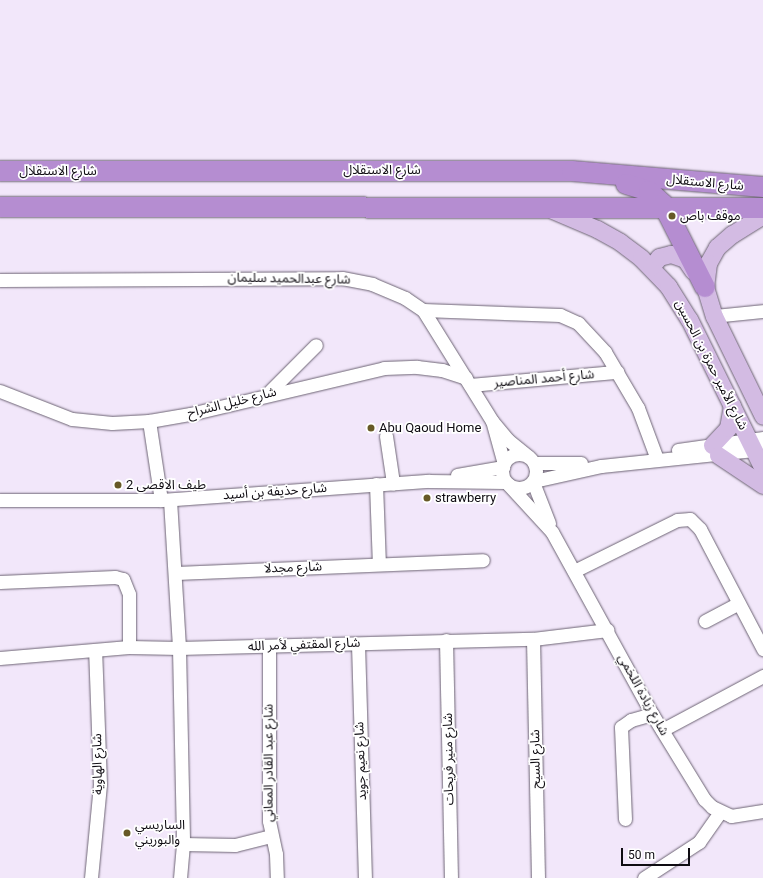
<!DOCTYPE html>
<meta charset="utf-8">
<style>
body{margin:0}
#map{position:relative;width:763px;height:878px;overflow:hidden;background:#f2e7fa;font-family:Roboto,"Noto Sans Arabic",sans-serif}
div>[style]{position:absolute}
.roads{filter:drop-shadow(0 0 1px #6d6474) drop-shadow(0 0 1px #6d6474)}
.minor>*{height:13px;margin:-6.5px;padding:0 6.5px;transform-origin:6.5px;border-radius:6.5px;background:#fff}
.minor>.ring{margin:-6.5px;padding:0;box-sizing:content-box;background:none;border:13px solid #fff;border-radius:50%}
.major>*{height:17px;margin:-8.5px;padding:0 8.5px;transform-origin:8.5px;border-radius:8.5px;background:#d3bbe3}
.highway>*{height:20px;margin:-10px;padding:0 10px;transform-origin:10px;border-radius:10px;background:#b58dd1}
.dots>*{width:11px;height:11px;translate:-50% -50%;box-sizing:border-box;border:2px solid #fff;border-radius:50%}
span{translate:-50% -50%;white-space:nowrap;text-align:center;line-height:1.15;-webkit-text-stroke:3.5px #fff;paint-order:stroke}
.street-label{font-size:13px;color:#0f0c12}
.poi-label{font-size:13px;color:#0f0c12}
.left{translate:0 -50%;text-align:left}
.scale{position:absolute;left:621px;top:848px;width:69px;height:18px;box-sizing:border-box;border:2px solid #0f0c12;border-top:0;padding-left:5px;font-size:12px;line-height:14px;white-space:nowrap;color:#0f0c12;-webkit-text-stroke:3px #fff;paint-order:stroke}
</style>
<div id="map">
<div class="roads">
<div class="minor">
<i style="left:0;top:280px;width:342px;rotate:-0.3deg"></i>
<i style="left:342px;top:278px;width:31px;rotate:11deg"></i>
<i style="left:372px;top:284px;width:36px;rotate:23deg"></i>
<i style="left:405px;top:298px;width:22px;rotate:34deg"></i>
<i style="left:423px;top:310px;width:137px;rotate:2.1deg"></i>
<i style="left:560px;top:315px;width:20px;rotate:24deg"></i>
<i style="left:578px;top:323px;width:40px;rotate:47deg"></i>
<i style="left:605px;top:352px;width:65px;rotate:59.5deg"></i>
<i style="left:638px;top:408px;width:54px;rotate:69.6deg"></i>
<i style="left:423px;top:310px;width:131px;rotate:58.1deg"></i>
<i style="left:492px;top:421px;width:25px;rotate:50deg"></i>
<i style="left:508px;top:440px;width:27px;rotate:39deg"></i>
<i style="left:714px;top:316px;width:49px;rotate:-5.8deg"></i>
<i style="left:470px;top:385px;width:148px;rotate:-5.1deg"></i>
<i style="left:0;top:391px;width:77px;rotate:21.3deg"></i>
<i style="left:72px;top:419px;width:40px;rotate:5.7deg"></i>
<i style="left:112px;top:423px;width:37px;rotate:-3deg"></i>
<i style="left:149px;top:421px;width:42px;rotate:-9.7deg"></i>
<i style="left:190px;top:414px;width:199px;rotate:-13.3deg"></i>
<i style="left:384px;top:368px;width:33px;rotate:-2deg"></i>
<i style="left:417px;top:367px;width:25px;rotate:7deg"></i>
<i style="left:442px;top:370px;width:25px;rotate:18deg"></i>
<i style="left:267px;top:394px;width:69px;rotate:-45deg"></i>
<i style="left:149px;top:421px;width:80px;rotate:81.4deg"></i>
<i style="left:493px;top:424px;width:41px;rotate:74.6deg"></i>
<i style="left:386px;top:436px;width:48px;rotate:81.5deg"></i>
<i style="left:678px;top:450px;width:86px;rotate:-8deg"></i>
<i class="ring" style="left:502px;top:454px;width:21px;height:21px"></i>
<i style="left:534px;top:463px;width:47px"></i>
<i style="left:457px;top:475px;width:47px;rotate:-9.9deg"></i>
<i style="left:534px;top:481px;width:69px;rotate:-12.6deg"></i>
<i style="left:601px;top:466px;width:163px;rotate:-6deg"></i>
<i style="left:533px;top:482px;width:44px;rotate:68.7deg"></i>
<i style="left:376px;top:484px;width:80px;rotate:87.9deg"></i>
<i style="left:508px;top:484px;width:65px;rotate:47.5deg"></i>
<i style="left:552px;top:532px;width:208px;rotate:61.2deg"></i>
<i style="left:652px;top:714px;width:100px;rotate:58.5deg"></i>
<i style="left:704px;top:799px;width:11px;rotate:45deg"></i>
<i style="left:712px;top:807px;width:21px;rotate:25deg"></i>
<i style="left:731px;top:816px;width:32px;rotate:-9deg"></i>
<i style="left:0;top:500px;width:161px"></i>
<i style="left:161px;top:500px;width:269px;rotate:-4.1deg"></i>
<i style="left:429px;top:481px;width:76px;rotate:0.8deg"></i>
<i style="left:170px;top:500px;width:148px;rotate:86.5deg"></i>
<i style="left:179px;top:648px;width:196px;rotate:88.8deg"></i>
<i style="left:183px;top:844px;width:34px;rotate:95deg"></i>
<i style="left:574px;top:571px;width:115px;rotate:-26.3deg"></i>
<i style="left:677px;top:520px;width:13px;rotate:-4deg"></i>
<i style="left:690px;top:519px;width:14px;rotate:45deg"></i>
<i style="left:700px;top:529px;width:136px;rotate:62.3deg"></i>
<i style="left:176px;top:573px;width:307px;rotate:-2.4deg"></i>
<i style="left:0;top:582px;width:115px;rotate:-2.5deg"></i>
<i style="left:115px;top:577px;width:8px;rotate:14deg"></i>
<i style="left:123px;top:579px;width:16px;rotate:68deg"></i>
<i style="left:129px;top:594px;width:53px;rotate:90deg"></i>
<i style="left:705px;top:621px;width:38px;rotate:-28deg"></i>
<i style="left:533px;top:639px;width:239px;rotate:88.8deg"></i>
<i style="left:446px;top:640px;width:238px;rotate:88.8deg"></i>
<i style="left:358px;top:644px;width:234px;rotate:88.3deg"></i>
<i style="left:269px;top:646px;width:175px;rotate:90deg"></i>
<i style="left:269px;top:821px;width:34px;rotate:78deg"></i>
<i style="left:276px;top:854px;width:24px;rotate:88deg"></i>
<i style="left:0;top:658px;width:129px;rotate:-4.9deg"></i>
<i style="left:129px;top:647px;width:50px;rotate:1.1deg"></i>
<i style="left:179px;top:648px;width:354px;rotate:-1.5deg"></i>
<i style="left:533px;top:639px;width:75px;rotate:-6.9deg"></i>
<i style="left:662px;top:730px;width:115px;rotate:-28.1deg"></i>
<i style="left:625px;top:819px;width:92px;rotate:-92.5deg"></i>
<i style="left:621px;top:727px;width:12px;rotate:-35deg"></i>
<i style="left:631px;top:720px;width:22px;rotate:-16deg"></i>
<i style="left:183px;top:844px;width:52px;rotate:1.1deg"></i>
<i style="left:235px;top:845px;width:36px;rotate:-14deg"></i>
<i style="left:91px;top:878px;width:94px;rotate:-84.5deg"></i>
<i style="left:100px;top:784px;width:134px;rotate:-92.1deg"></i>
<i style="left:644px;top:878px;width:66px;rotate:-33.2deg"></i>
<i style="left:699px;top:842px;width:37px;rotate:-55deg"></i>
</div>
<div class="major">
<i style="left:550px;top:209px;width:51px;rotate:23.1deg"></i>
<i style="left:597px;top:229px;width:26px;rotate:29deg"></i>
<i style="left:620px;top:242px;width:26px;rotate:37deg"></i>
<i style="left:641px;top:258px;width:39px;rotate:46deg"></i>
<i style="left:668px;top:286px;width:39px;rotate:58deg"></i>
<i style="left:689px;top:319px;width:167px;rotate:63.7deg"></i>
<i style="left:763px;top:215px;width:36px;rotate:148deg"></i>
<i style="left:732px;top:234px;width:20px;rotate:139deg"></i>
<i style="left:717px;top:247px;width:18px;rotate:119deg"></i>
<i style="left:708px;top:263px;width:24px;rotate:97deg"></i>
<i style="left:705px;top:287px;width:30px;rotate:73deg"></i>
<i style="left:714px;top:316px;width:111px;rotate:63.9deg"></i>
<i style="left:651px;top:267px;width:13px;rotate:-51deg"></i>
<i style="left:659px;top:257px;width:12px;rotate:-14deg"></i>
<i style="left:671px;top:254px;width:15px;rotate:20deg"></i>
<i style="left:685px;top:259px;width:14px;rotate:56deg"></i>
<i style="left:712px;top:445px;width:23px;rotate:-47deg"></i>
<i style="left:728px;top:428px;width:23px;rotate:-80deg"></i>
<i style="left:718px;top:455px;width:54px;rotate:33.7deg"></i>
</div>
<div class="highway">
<i style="left:0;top:171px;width:572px"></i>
<i style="left:572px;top:171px;width:192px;rotate:4.8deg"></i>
<i style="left:626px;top:184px;width:24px;rotate:17deg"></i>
<i style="left:649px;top:191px;width:19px;rotate:43deg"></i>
<i style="left:663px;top:204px;width:93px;rotate:63.2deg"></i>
<i style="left:0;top:207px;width:763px;rotate:0.08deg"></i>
</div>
</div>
<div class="dots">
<i style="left:672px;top:216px;background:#675926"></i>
<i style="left:371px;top:428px;background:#675926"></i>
<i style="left:118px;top:485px;background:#675926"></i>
<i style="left:427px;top:498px;background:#675926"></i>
<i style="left:127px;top:833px;background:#675926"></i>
</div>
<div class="street-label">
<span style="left:382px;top:170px">شارع الاستقلال</span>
<span style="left:58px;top:171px">شارع الاستقلال</span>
<span style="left:705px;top:183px;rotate:5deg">شارع الاستقلال</span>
<span style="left:289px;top:279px;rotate:1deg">شارع عبدالحميد سليمان</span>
<span style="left:711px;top:365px;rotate:63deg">شارع الأمير حمزة بن الحسين</span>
<span style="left:544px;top:379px;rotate:-5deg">شارع أحمد المناصير</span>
<span style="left:232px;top:403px;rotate:-14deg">شارع خليل الشراح</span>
<span style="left:275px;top:492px;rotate:-4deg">شارع حذيفة بن أسيد</span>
<span style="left:293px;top:568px;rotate:-2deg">شارع مجدلا</span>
<span style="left:304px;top:645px;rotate:-2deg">شارع المقتفي لأمر الله</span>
<span style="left:643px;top:695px;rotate:61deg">شارع زيادة اللخمي</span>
<span style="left:449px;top:759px;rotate:-91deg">شارع منير فريحات</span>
<span style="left:536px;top:759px;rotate:-91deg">شارع السيح</span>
<span style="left:361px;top:761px;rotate:-92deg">شارع نعيم جويد</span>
<span style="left:269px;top:763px;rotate:-90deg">شارع عبد القادر المعاني</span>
<span style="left:98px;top:764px;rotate:-91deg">شارع الهاوية</span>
</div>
<div class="poi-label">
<span class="left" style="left:680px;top:216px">موقف باص</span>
<span class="left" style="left:379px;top:428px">Abu Qaoud Home</span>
<span class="left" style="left:126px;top:485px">طيف الاقصى 2</span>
<span class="left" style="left:435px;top:498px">strawberry</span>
<span class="left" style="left:135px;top:833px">الساريسي<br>والبوريني</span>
</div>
<div class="scale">50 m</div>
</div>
